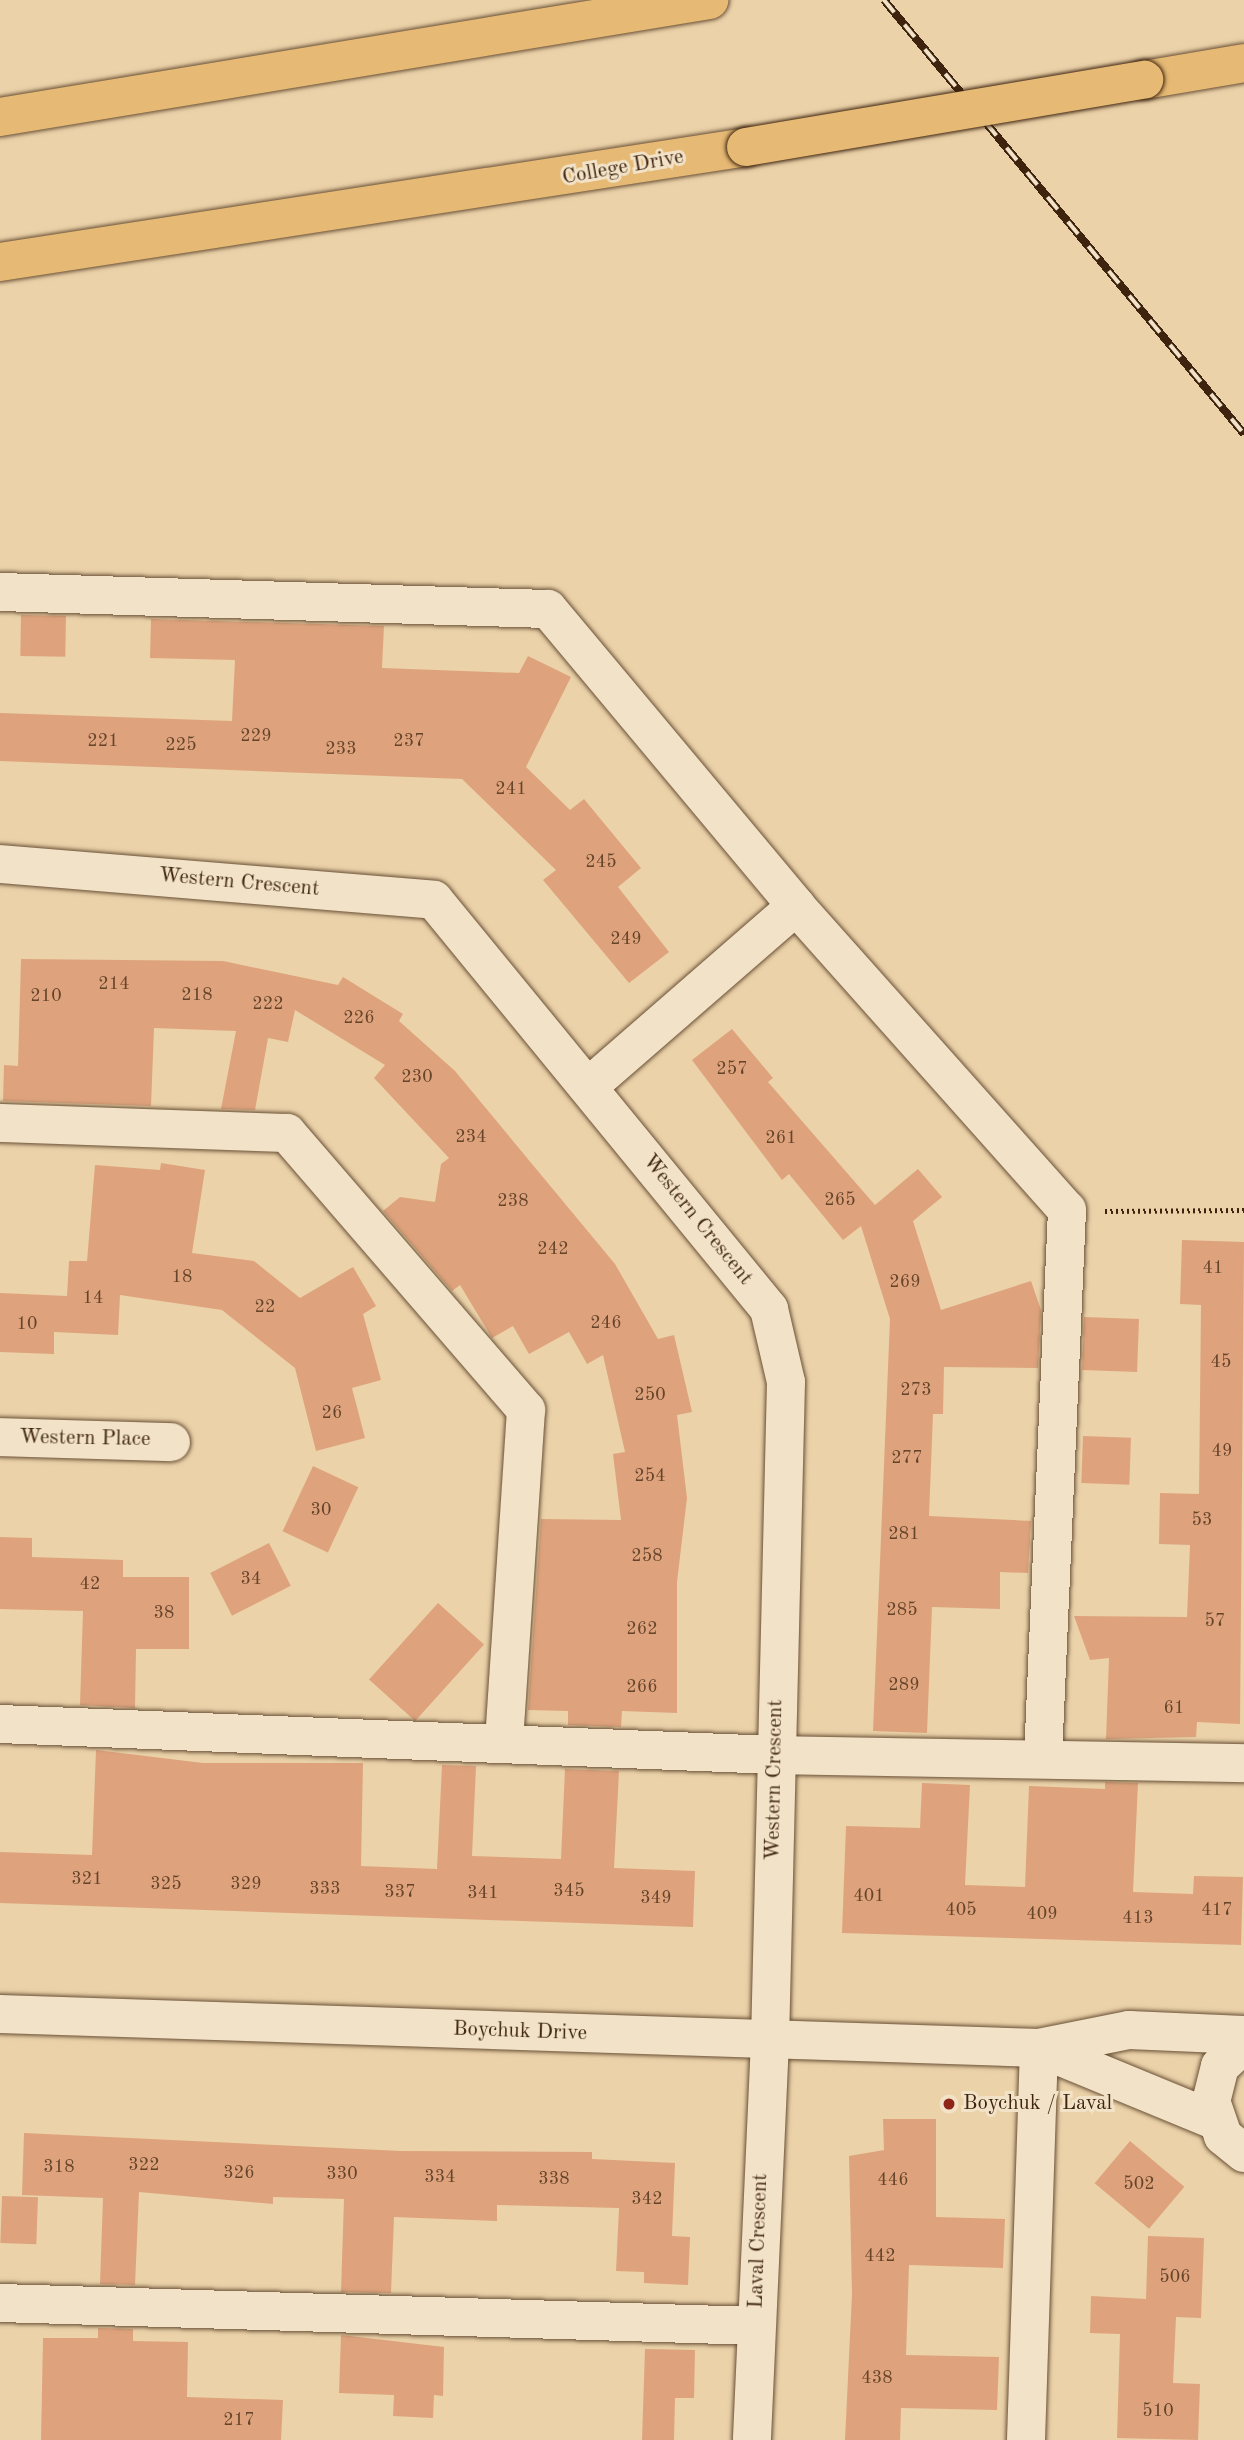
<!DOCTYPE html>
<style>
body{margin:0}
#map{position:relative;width:1244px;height:2440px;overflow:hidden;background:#ebd2a9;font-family:"Old Standard TT",serif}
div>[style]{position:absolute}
.building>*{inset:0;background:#dea37d;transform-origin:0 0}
.path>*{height:4.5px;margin-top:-2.25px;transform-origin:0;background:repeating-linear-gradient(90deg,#3e240f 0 2px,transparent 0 5.5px)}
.roads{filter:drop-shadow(0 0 2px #695036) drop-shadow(0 0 2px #695036)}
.minor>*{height:38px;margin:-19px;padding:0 19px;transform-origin:19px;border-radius:19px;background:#f2e2c7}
.highway>*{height:38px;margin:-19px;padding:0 19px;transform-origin:19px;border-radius:19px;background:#e6b974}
.rail>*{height:8px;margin-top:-4px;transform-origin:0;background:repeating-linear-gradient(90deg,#f2e2c7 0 16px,#3e240f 0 32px);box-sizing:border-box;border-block:2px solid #3e240f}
.bridges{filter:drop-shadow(0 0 2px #3e240f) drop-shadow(0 0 2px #3e240f)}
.highway-bridge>*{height:38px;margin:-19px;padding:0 19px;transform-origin:19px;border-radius:19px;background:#e6b974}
.dots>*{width:19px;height:19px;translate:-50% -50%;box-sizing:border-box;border:4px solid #f2e2c7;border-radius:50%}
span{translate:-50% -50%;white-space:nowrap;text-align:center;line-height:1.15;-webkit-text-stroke:6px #f2e2c7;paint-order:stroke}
.number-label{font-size:18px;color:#66442a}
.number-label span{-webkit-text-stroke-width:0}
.street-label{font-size:21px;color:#3e240f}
.poi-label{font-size:21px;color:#3e240f}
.left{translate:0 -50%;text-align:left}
</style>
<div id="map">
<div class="building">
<i style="left:21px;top:615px;width:45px;height:41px;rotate:1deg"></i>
<i style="clip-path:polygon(151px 619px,384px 626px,382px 668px,519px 673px,528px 656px,571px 677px,526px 767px,570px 810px,584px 799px,641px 868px,618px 887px,669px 952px,629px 983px,543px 880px,556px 870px,462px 779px,0 761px,0 713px,232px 721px,235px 660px,150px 658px)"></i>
<i style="clip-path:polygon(21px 959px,223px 961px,338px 985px,343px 977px,403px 1014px,399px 1021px,455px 1071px,615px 1264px,658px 1339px,674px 1335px,692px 1412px,677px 1415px,687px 1498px,677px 1582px,677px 1713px,622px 1711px,621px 1727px,568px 1725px,568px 1711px,528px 1710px,541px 1519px,621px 1520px,613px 1454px,625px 1452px,603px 1355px,587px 1364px,569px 1332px,529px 1354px,513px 1326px,492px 1338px,460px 1285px,452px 1291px,383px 1211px,400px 1197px,435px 1202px,441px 1164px,449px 1158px,374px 1078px,385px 1065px,295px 1010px,288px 1042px,268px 1038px,255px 1110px,221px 1109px,236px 1031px,154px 1028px,151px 1106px,3px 1101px,4px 1065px,18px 1066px)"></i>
<i style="clip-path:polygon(732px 1029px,773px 1078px,768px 1082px,875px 1205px,918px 1169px,942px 1197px,913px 1221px,941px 1310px,1031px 1281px,1041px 1310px,1038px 1368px,944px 1367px,943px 1414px,933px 1414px,929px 1516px,1031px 1521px,1028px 1573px,1000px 1572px,1000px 1609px,932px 1607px,927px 1733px,873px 1731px,890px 1319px,861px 1226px,843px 1240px,789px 1174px,782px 1180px,692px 1060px)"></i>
<i style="clip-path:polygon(161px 1163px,205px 1170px,192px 1253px,254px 1261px,300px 1298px,353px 1267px,376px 1306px,363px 1314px,381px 1380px,352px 1388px,365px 1438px,316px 1451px,295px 1368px,222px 1310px,120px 1295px,118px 1335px,54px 1332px,54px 1354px,0 1352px,0 1293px,67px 1296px,69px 1261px,87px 1261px,95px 1165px,160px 1170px)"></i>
<i style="clip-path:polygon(1182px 1240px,1244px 1242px,1240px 1724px,1197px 1722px,1196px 1737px,1106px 1739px,1109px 1658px,1090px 1660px,1074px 1616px,1187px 1617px,1190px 1545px,1159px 1544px,1160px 1493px,1199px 1494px,1201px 1305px,1180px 1304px)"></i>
<i style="left:1084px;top:1317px;width:55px;height:53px;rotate:2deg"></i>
<i style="left:1083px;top:1436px;width:48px;height:47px;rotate:2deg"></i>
<i style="left:313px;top:1466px;width:50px;height:72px;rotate:25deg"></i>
<i style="clip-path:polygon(0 1537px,32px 1538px,32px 1557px,123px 1560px,123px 1577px,189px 1577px,189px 1649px,136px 1649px,135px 1708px,80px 1705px,83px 1611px,0 1609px)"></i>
<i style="left:269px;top:1543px;width:48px;height:66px;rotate:63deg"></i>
<i style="left:438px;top:1603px;width:62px;height:103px;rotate:42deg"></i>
<i style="clip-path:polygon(96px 1750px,203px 1763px,363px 1763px,361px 1866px,437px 1869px,442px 1765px,476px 1766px,472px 1856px,561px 1859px,565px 1769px,619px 1771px,614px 1868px,695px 1871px,693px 1927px,0 1903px,0 1852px,92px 1855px)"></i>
<i style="clip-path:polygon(1105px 1782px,1138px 1783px,1133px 1892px,1193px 1894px,1194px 1876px,1243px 1877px,1241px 1945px,842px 1933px,846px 1826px,920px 1828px,922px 1783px,970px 1785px,965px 1885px,1025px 1887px,1029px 1786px,1105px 1789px)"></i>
<i style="clip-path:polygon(883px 2119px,936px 2119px,936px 2217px,1005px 2219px,1003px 2268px,909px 2265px,906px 2355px,999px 2357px,997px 2410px,901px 2408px,900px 2440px,845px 2440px,852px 2294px,849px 2156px,884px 2150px)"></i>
<i style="clip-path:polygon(24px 2133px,401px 2151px,592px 2152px,592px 2159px,675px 2163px,672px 2236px,690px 2237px,688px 2285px,644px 2283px,644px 2272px,616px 2271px,619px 2208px,497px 2205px,497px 2221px,394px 2217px,391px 2293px,341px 2292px,344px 2199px,273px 2197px,273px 2204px,139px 2192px,135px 2285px,100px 2284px,103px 2198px,22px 2195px)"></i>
<i style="left:1130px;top:2141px;width:71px;height:55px;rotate:40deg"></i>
<i style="left:2px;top:2196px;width:36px;height:47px;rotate:2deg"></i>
<i style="clip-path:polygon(1148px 2236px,1204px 2238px,1201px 2318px,1176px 2317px,1173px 2383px,1200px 2384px,1198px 2440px,1117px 2438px,1120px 2334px,1090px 2333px,1091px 2296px,1146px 2299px)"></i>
<i style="clip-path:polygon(98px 2328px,133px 2329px,133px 2341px,188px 2342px,187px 2397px,283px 2400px,281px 2440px,41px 2440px,43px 2338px,98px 2338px)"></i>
<i style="clip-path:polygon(341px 2335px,444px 2347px,443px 2396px,434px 2395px,433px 2418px,393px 2416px,394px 2395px,339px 2393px)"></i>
<i style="clip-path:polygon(645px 2349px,695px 2350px,694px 2398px,675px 2398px,674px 2440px,642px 2440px)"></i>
</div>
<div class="path">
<i style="left:1105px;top:1211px;width:139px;rotate:-0.4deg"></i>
</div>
<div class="roads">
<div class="minor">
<i style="left:0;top:592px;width:548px;rotate:1.78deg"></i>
<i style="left:548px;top:609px;width:387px;rotate:50.1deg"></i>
<i style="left:796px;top:906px;width:407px;rotate:48.3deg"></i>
<i style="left:1067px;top:1210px;width:549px;rotate:92.51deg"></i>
<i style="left:0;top:864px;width:435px;rotate:4.7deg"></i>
<i style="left:434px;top:900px;width:529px;rotate:50.68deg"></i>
<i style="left:769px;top:1309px;width:75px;rotate:76.9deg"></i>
<i style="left:786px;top:1382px;width:659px;rotate:91.39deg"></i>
<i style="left:770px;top:2041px;width:399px;rotate:92.6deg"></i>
<i style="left:588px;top:1087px;width:276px;rotate:-41deg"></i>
<i style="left:0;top:1123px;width:287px;rotate:2deg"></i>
<i style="left:287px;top:1133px;width:366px;rotate:49.2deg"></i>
<i style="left:526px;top:1410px;width:331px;rotate:93.8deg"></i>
<i style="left:0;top:1437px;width:171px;rotate:1.7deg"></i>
<i style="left:0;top:1724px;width:776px;rotate:2.29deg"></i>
<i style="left:775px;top:1755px;width:469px;rotate:1deg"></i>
<i style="left:0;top:2014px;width:1040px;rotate:1.87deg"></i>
<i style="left:1039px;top:2048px;width:92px;rotate:-11.3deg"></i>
<i style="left:1129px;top:2030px;width:115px;rotate:2.5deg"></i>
<i style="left:1244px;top:2044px;width:33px;rotate:137deg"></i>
<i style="left:1220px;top:2066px;width:36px;rotate:104deg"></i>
<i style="left:1211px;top:2101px;width:37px;rotate:71deg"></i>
<i style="left:1223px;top:2136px;width:27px;rotate:39deg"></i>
<i style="left:1039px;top:2048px;width:189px;rotate:22.4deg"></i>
<i style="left:0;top:2303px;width:756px;rotate:1.74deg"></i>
<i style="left:1026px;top:2440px;width:392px;rotate:-88.1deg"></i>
</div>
<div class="highway">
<i style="left:1144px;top:80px;width:101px;rotate:-9.6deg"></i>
<i style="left:0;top:117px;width:719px;rotate:-9.37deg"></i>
<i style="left:0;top:262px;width:755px;rotate:-8.76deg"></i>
</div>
</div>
<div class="rail">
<i style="left:884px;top:0;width:564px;rotate:50.32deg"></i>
</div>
<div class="bridges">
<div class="highway-bridge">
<i style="left:746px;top:147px;width:404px;rotate:-9.6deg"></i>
</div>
</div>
<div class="dots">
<i style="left:949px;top:2104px;background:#8f2418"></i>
</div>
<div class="number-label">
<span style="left:256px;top:736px">229</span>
<span style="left:103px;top:741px">221</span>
<span style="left:409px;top:741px">237</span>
<span style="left:181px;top:745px">225</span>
<span style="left:341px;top:749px">233</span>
<span style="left:511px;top:789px">241</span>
<span style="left:601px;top:862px">245</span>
<span style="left:626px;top:939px">249</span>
<span style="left:114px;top:984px">214</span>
<span style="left:197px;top:995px">218</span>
<span style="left:46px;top:996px">210</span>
<span style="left:268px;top:1004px">222</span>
<span style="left:359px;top:1018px">226</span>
<span style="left:732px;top:1069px">257</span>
<span style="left:417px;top:1077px">230</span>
<span style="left:471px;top:1137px">234</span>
<span style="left:781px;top:1138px">261</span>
<span style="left:840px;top:1200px">265</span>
<span style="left:513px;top:1201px">238</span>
<span style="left:553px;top:1249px">242</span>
<span style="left:1213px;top:1268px">41</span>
<span style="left:182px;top:1277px">18</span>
<span style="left:905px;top:1282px">269</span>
<span style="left:93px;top:1298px">14</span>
<span style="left:265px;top:1307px">22</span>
<span style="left:606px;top:1323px">246</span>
<span style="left:27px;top:1324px">10</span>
<span style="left:1221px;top:1362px">45</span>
<span style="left:916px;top:1390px">273</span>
<span style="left:650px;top:1395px">250</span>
<span style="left:332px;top:1413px">26</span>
<span style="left:1222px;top:1451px">49</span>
<span style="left:907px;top:1458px">277</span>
<span style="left:650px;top:1476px">254</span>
<span style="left:321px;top:1510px">30</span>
<span style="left:1202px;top:1520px">53</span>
<span style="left:904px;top:1534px">281</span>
<span style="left:647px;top:1556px">258</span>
<span style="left:251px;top:1579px">34</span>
<span style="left:90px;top:1584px">42</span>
<span style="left:902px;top:1610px">285</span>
<span style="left:164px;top:1613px">38</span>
<span style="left:1215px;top:1621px">57</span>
<span style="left:642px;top:1629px">262</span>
<span style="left:904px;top:1685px">289</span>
<span style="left:642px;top:1687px">266</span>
<span style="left:1174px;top:1708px">61</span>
<span style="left:87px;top:1879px">321</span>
<span style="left:166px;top:1884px">325</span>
<span style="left:246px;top:1884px">329</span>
<span style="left:325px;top:1889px">333</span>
<span style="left:569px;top:1891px">345</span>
<span style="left:400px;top:1892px">337</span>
<span style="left:483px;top:1893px">341</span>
<span style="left:869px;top:1896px">401</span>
<span style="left:656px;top:1898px">349</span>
<span style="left:961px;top:1910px">405</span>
<span style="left:1217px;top:1910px">417</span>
<span style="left:1042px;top:1914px">409</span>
<span style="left:1138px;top:1918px">413</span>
<span style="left:144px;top:2165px">322</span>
<span style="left:59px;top:2167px">318</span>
<span style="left:239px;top:2173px">326</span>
<span style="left:342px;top:2174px">330</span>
<span style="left:440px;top:2177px">334</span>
<span style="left:554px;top:2179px">338</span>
<span style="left:893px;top:2180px">446</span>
<span style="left:1139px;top:2184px">502</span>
<span style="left:647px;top:2199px">342</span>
<span style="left:880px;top:2256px">442</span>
<span style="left:1175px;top:2277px">506</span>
<span style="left:877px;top:2378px">438</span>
<span style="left:1158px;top:2411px">510</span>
<span style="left:239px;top:2420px">217</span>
</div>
<div class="street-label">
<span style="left:623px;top:168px;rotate:-10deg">College Drive</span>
<span style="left:239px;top:883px;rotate:5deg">Western Crescent</span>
<span style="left:697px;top:1220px;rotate:51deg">Western Crescent</span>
<span style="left:85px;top:1439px;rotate:1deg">Western Place</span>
<span style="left:775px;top:1780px;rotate:-89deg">Western Crescent</span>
<span style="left:520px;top:2032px;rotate:2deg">Boychuk Drive</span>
<span style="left:759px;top:2241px;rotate:-88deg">Laval Crescent</span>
</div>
<div class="poi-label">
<span class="left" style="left:963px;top:2104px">Boychuk / Laval</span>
</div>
</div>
